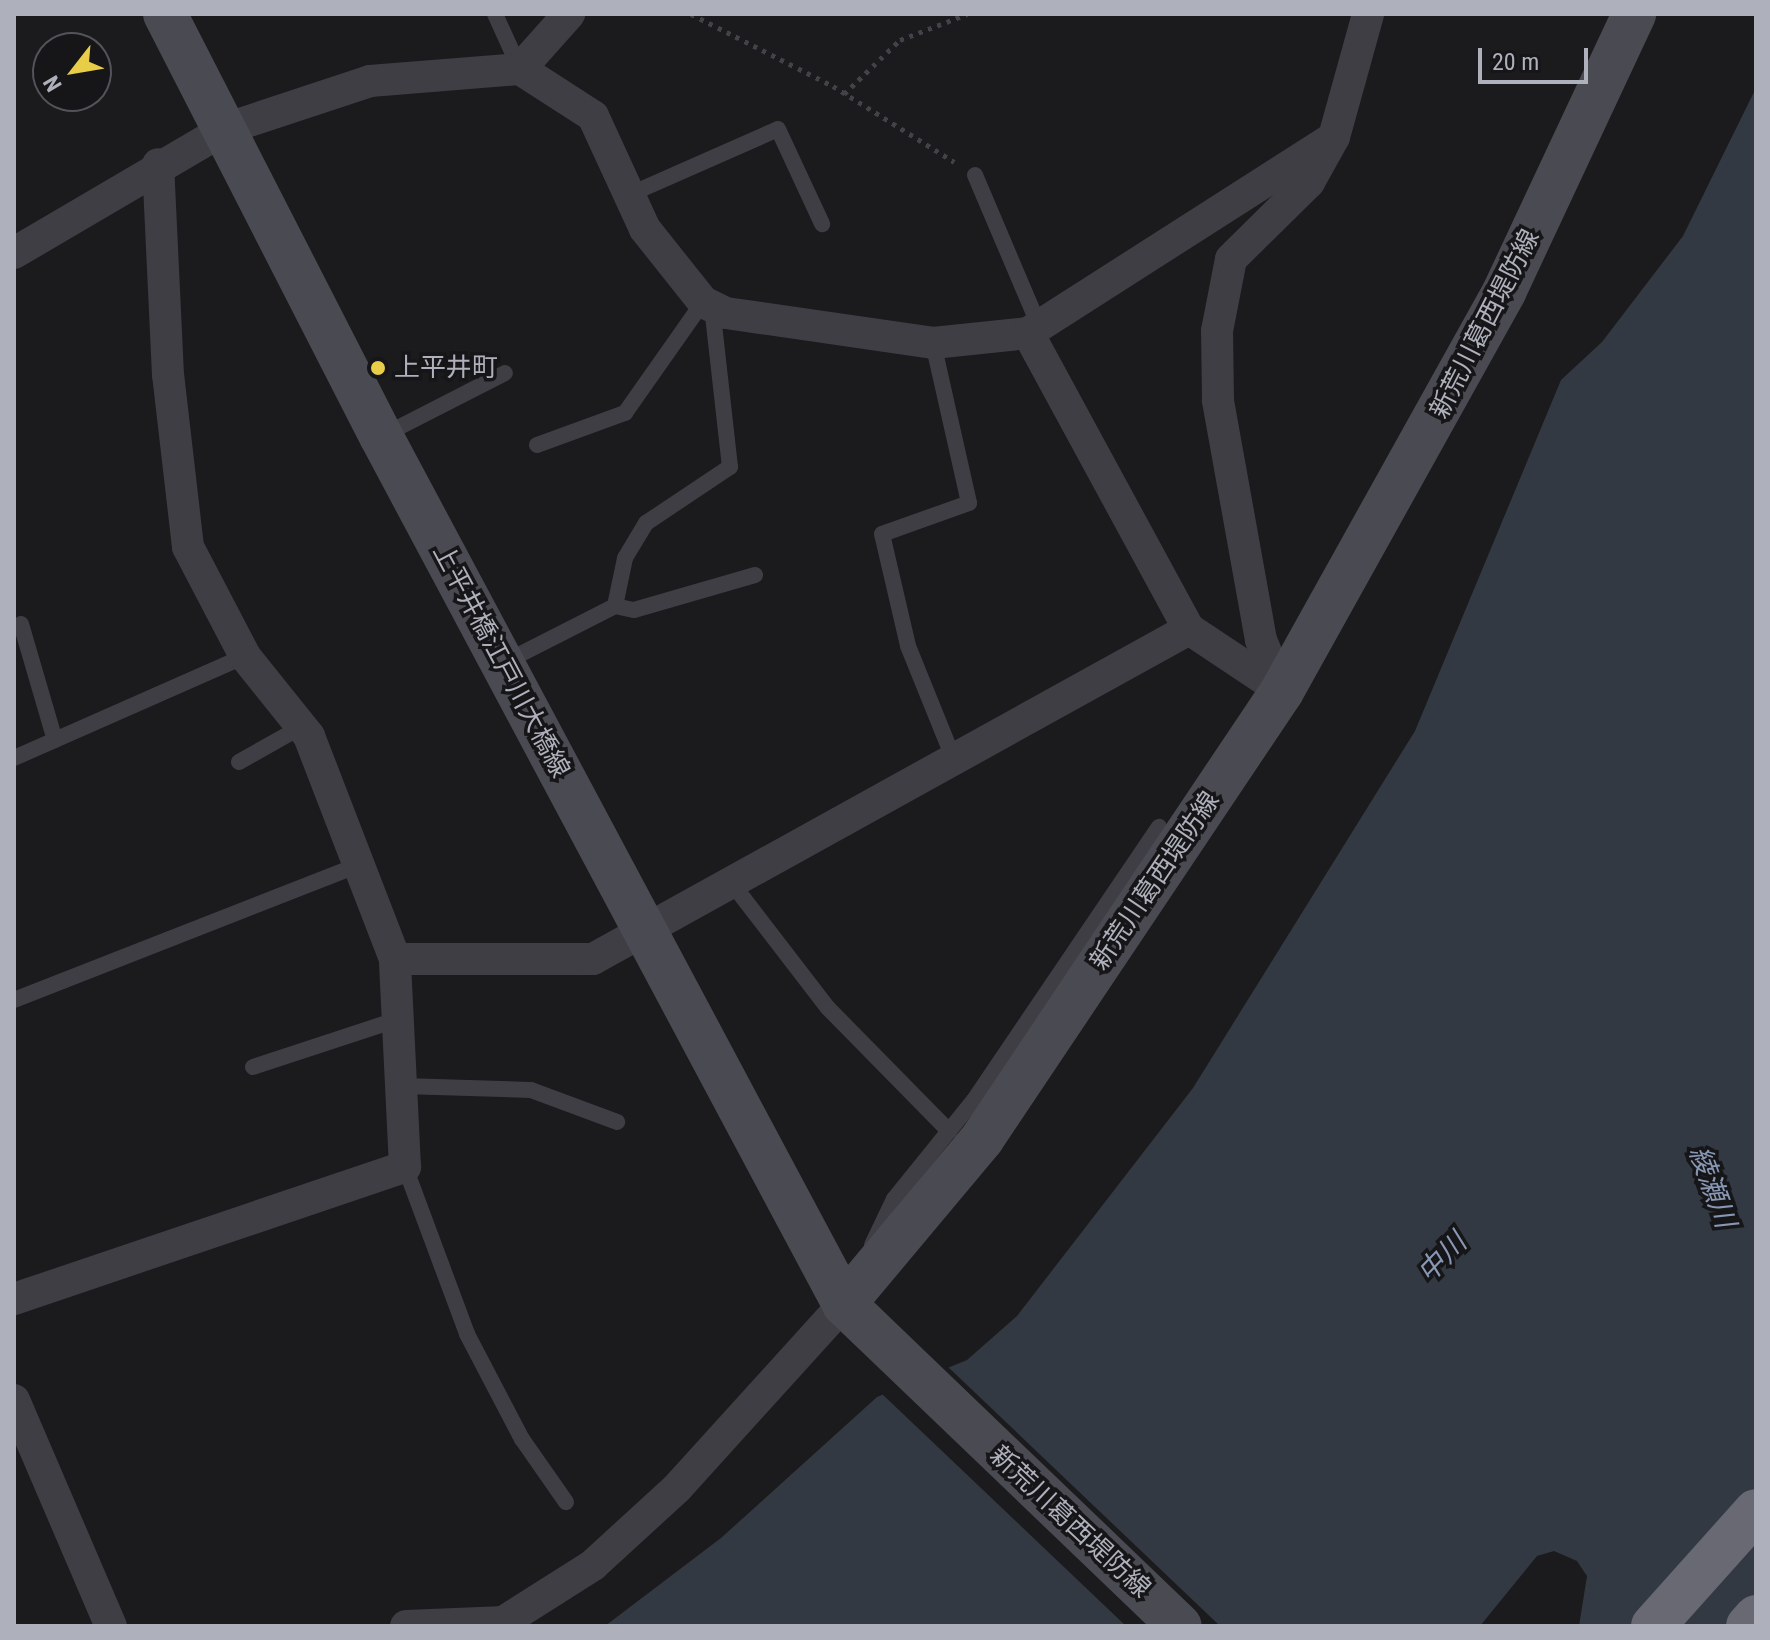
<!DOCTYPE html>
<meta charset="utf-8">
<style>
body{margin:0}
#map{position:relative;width:1770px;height:1640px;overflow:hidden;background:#1b1b1d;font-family:"Roboto Condensed","Noto Sans JP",sans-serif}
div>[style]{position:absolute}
.water>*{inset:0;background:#333942}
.pier>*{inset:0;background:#1b1b1d}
.path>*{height:5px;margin-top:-2.5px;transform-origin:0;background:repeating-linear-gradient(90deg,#424349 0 4px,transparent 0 10px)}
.lane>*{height:16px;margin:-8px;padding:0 8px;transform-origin:8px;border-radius:8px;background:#3e3e44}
.street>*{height:32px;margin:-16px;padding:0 16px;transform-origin:16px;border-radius:16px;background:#3e3e44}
.secondary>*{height:44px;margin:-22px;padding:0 22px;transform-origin:22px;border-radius:22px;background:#4a4b52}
.highway>*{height:44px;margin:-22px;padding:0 22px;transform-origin:22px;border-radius:22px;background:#686972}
.dots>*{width:22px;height:22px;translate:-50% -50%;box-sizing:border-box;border:4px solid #161618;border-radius:50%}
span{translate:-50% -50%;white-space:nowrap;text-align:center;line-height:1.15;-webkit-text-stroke:7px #161618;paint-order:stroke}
.street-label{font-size:26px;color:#aeb0bb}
.poi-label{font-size:26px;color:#aeb0bb}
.left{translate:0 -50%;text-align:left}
.water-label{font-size:28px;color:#8898b4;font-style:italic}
.frame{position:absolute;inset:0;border:16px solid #aeb0bb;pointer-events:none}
.north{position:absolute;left:32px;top:32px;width:80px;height:80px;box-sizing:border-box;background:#161618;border:2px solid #535459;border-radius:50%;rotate:239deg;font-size:22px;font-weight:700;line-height:32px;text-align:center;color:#aeb0bb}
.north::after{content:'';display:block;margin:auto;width:28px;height:36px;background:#e7cd48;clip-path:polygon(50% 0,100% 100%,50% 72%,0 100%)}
.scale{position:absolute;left:1478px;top:48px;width:110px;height:36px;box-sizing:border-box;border:4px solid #aeb0bb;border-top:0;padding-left:10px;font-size:24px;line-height:28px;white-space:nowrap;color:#aeb0bb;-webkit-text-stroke:6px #161618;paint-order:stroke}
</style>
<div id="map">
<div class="water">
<i style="clip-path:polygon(1756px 88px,1756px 1626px,1579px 1626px,1587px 1576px,1577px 1561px,1554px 1551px,1537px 1556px,1480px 1626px,605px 1626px,721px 1538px,877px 1397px,967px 1360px,1017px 1316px,1193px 1088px,1415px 731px,1561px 380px,1602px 342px,1683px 236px)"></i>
</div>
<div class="pier">
<i style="clip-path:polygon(946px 1365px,1220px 1626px,1126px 1626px,880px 1392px)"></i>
</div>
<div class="path">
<i style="left:691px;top:14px;width:159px;rotate:26.9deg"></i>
<i style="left:833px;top:86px;width:143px;rotate:32.1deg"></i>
<i style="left:844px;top:94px;width:78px;rotate:-44deg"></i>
<i style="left:900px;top:40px;width:72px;rotate:-21.2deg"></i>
</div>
<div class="lane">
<i style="left:495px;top:14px;width:60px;rotate:65.6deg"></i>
<i style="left:975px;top:175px;width:164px;rotate:67deg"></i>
<i style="left:633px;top:193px;width:158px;rotate:-23.8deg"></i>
<i style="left:778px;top:129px;width:105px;rotate:65.1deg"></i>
<i style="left:933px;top:343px;width:164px;rotate:77.3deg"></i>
<i style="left:969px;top:503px;width:92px;rotate:160.4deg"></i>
<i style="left:882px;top:534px;width:115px;rotate:76.9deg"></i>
<i style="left:908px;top:646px;width:123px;rotate:68deg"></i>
<i style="left:382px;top:436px;width:138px;rotate:-27.1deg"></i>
<i style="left:537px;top:445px;width:94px;rotate:-20deg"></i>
<i style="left:625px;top:413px;width:136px;rotate:-54.9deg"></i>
<i style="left:615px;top:606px;width:19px;rotate:12deg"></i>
<i style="left:634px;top:610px;width:126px;rotate:-16.1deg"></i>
<i style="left:21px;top:624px;width:121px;rotate:73.7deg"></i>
<i style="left:503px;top:663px;width:126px;rotate:-27deg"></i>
<i style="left:615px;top:606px;width:49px;rotate:-78.2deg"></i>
<i style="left:625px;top:558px;width:41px;rotate:-59deg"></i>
<i style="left:646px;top:523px;width:101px;rotate:-33.7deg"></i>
<i style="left:730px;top:467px;width:161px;rotate:-96.4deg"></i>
<i style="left:14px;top:758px;width:253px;rotate:-23.8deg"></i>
<i style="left:239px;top:762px;width:71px;rotate:-29.4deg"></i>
<i style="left:734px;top:886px;width:154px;rotate:52.4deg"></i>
<i style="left:828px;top:1008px;width:173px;rotate:45.5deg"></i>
<i style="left:14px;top:1000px;width:370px;rotate:-21.4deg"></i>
<i style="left:253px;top:1067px;width:154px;rotate:-18.2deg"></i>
<i style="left:403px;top:1086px;width:128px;rotate:1.8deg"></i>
<i style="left:531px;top:1090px;width:92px;rotate:20.4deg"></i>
<i style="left:405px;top:1167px;width:178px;rotate:69.6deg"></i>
<i style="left:467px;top:1334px;width:119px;rotate:62.4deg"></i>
<i style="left:522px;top:1439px;width:77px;rotate:55.1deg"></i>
<i style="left:872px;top:1245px;width:51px;rotate:-64.4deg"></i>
<i style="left:894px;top:1199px;width:127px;rotate:-51.1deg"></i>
<i style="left:974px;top:1100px;width:330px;rotate:-55.9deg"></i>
</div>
<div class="street">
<i style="left:520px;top:69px;width:74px;rotate:-48.3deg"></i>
<i style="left:14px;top:253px;width:245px;rotate:-30.4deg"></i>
<i style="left:225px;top:129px;width:153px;rotate:-18.3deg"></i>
<i style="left:370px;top:81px;width:150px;rotate:-4.6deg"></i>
<i style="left:520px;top:69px;width:87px;rotate:32.8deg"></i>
<i style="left:593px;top:116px;width:124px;rotate:65.3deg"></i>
<i style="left:645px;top:229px;width:93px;rotate:51.5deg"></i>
<i style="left:703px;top:302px;width:25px;rotate:26deg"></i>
<i style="left:726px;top:313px;width:209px;rotate:8.2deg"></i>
<i style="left:933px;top:343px;width:96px;rotate:-6deg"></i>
<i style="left:1028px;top:333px;width:363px;rotate:-32.6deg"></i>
<i style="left:1028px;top:333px;width:337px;rotate:61.5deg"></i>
<i style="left:1189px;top:629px;width:112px;rotate:33.7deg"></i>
<i style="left:1282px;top:691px;width:55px;rotate:-112.4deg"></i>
<i style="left:1261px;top:640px;width:244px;rotate:-100.2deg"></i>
<i style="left:1218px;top:400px;width:69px;rotate:-90.8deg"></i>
<i style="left:1217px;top:331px;width:73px;rotate:-79deg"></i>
<i style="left:1231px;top:259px;width:110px;rotate:-44.6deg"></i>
<i style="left:1309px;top:182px;width:51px;rotate:-60.9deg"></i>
<i style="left:1334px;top:137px;width:128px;rotate:-74.5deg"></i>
<i style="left:395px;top:959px;width:198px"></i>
<i style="left:593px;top:959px;width:681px;rotate:-28.97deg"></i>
<i style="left:14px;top:1299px;width:413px;rotate:-18.7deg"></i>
<i style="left:405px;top:1167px;width:208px;rotate:-92.8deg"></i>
<i style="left:395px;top:959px;width:239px;rotate:-111.1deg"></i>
<i style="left:309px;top:736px;width:102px;rotate:-128.7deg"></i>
<i style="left:245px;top:656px;width:123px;rotate:-117.6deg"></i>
<i style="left:188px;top:547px;width:173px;rotate:-96.6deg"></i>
<i style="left:168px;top:375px;width:211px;rotate:-92.7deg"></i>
<i style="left:14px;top:1400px;width:246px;rotate:66.8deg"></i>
<i style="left:406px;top:1626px;width:99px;rotate:-2.3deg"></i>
<i style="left:497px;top:1626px;width:114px;rotate:-32.4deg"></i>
<i style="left:593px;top:1565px;width:114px;rotate:-42.5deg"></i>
<i style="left:677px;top:1488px;width:248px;rotate:-47.8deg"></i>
</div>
<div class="secondary">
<i style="left:165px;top:14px;width:474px;rotate:62.9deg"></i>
<i style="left:381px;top:436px;width:984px;rotate:61.92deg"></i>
<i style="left:844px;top:1304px;width:465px;rotate:43.8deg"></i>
<i style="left:844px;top:1304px;width:215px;rotate:-50.1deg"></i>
<i style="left:982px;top:1139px;width:539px;rotate:-56.19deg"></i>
<i style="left:1282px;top:691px;width:457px;rotate:-60.9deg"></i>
<i style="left:1504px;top:292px;width:307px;rotate:-64.9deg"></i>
</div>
<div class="highway">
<i style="left:1653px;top:1626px;width:154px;rotate:-48.2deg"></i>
<i style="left:1748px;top:1626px;width:12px;rotate:-48deg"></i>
</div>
<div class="dots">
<i style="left:378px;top:368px;background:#e7cd48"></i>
</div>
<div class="street-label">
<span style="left:1485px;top:324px;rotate:-63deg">新荒川葛西堤防線</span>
<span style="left:501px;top:661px;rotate:62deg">上平井橋江戸川大橋線</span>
<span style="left:1155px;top:881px;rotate:-56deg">新荒川葛西堤防線</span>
<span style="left:1070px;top:1522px;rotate:43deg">新荒川葛西堤防線</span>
</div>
<div class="poi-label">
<span class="left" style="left:394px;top:368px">上平井町</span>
</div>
<div class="water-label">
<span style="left:1712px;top:1187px;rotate:70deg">綾瀬川</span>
<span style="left:1442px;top:1258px;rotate:-46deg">中川</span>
</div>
<div class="frame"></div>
<div class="north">N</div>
<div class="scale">20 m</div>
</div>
